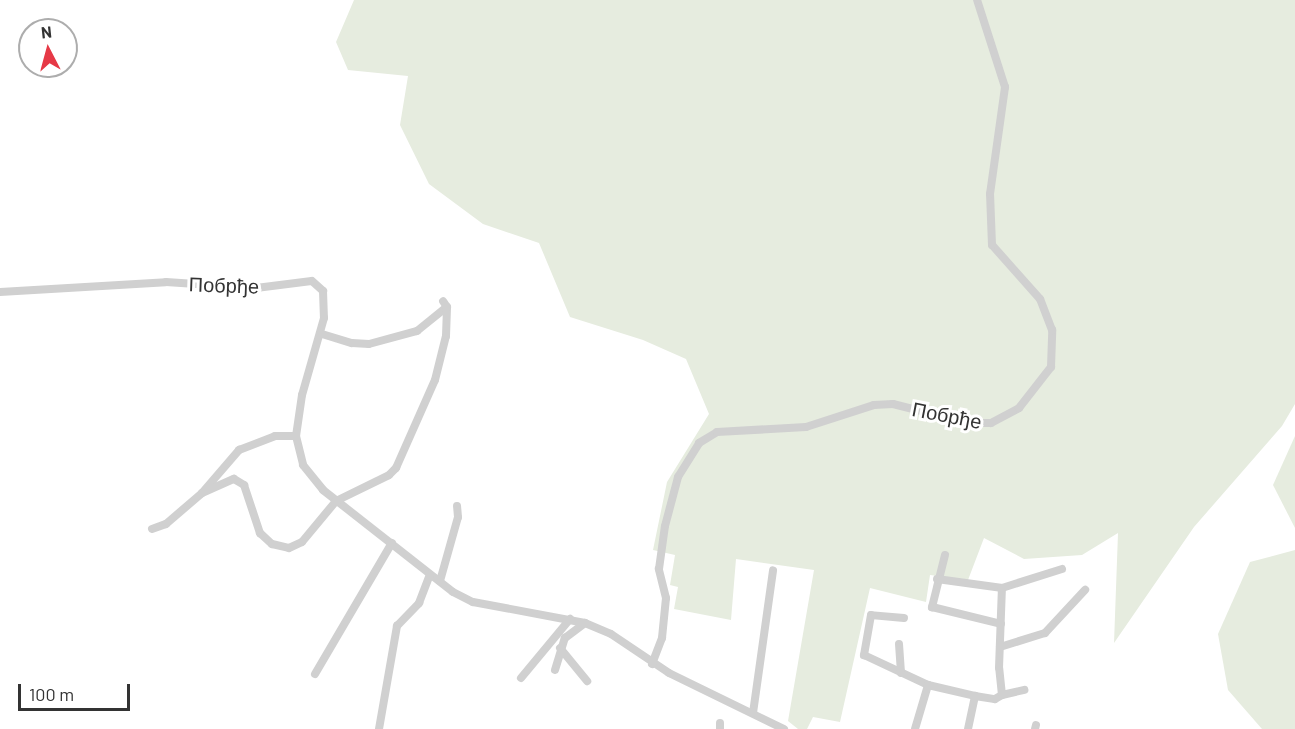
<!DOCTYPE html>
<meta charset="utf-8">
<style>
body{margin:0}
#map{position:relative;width:1295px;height:729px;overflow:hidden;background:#fff;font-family:Barlow,sans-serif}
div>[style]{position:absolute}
.green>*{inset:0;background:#e6ecdf}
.street>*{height:8px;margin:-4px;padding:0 4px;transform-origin:4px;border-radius:4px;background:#d0d0d0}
span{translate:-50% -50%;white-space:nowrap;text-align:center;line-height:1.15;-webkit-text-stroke:6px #fff;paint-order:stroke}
.street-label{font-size:20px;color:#333}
.north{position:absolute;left:18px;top:18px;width:60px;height:60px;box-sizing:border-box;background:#fff;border:2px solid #adadad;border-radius:50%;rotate:354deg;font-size:16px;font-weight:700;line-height:24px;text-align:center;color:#333}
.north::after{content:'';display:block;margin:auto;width:21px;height:27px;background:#e63946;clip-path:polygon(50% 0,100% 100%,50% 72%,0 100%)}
.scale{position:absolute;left:18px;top:684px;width:112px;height:27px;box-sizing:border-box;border:3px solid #333;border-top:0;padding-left:8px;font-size:18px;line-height:21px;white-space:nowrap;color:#333;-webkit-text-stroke:4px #fff;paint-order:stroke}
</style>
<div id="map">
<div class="green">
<i style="clip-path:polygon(354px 0,1295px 0,1295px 404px,1282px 426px,1194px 527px,1114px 643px,1118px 533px,1082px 555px,1024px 559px,984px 538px,968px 580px,930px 575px,926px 602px,870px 588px,840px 722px,813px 717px,807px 729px,798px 729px,788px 721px,814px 570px,736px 559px,731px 620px,674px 609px,678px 587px,670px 585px,675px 555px,653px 550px,667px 482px,709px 414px,686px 359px,643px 340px,570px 317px,539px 243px,483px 224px,429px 184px,400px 125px,408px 76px,348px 70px,336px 42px)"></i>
<i style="clip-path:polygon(1295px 436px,1295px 528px,1273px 485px)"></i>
<i style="clip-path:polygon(1295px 550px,1295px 729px,1262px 729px,1228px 690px,1218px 634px,1250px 562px)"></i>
</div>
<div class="street">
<i style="left:0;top:292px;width:166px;rotate:-3.4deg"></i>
<i style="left:166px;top:282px;width:90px;rotate:3.8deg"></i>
<i style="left:256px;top:288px;width:56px;rotate:-7.1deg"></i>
<i style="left:312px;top:281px;width:15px;rotate:42deg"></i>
<i style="left:323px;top:291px;width:27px;rotate:88deg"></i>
<i style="left:324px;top:318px;width:80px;rotate:105.9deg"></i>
<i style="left:302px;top:395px;width:41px;rotate:98.3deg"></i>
<i style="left:296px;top:436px;width:30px;rotate:76deg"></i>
<i style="left:303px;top:465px;width:32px;rotate:51deg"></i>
<i style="left:323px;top:490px;width:165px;rotate:38.1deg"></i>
<i style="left:453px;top:592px;width:22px;rotate:27deg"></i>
<i style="left:473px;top:602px;width:114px;rotate:10.6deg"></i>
<i style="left:585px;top:623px;width:28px;rotate:23deg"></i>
<i style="left:611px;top:634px;width:70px;rotate:33.9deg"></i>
<i style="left:669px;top:673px;width:128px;rotate:26deg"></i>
<i style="left:322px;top:334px;width:31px;rotate:17deg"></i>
<i style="left:352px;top:343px;width:17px;rotate:3deg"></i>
<i style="left:369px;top:344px;width:50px;rotate:-15.2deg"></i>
<i style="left:417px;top:331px;width:38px;rotate:-39deg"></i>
<i style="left:202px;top:493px;width:57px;rotate:-49.3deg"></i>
<i style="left:239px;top:450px;width:39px;rotate:-21deg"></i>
<i style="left:275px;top:436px;width:21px"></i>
<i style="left:152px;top:529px;width:15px;rotate:-20deg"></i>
<i style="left:166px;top:524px;width:48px;rotate:-40.7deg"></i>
<i style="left:202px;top:493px;width:35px;rotate:-24deg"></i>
<i style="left:234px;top:479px;width:12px;rotate:31deg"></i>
<i style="left:244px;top:485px;width:51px;rotate:71.6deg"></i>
<i style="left:260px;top:533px;width:16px;rotate:43deg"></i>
<i style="left:272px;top:544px;width:17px;rotate:13deg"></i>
<i style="left:289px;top:548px;width:14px;rotate:-25deg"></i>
<i style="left:302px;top:542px;width:53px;rotate:-50.3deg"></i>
<i style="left:336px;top:501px;width:59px;rotate:-26.1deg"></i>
<i style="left:389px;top:475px;width:10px;rotate:-45deg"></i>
<i style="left:396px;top:468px;width:96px;rotate:-66.1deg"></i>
<i style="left:435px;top:380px;width:45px;rotate:-76deg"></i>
<i style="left:446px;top:336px;width:29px;rotate:-88deg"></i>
<i style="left:447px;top:307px;width:7px;rotate:-124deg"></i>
<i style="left:945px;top:555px;width:54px;rotate:104deg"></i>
<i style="left:932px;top:607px;width:71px;rotate:13.8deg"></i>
<i style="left:937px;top:579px;width:66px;rotate:7.9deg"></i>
<i style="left:1002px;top:588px;width:63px;rotate:-17.6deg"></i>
<i style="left:440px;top:581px;width:66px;rotate:-74.3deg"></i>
<i style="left:458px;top:517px;width:11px;rotate:-95deg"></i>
<i style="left:904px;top:618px;width:33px;rotate:-175deg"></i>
<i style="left:871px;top:615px;width:41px;rotate:99.9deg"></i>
<i style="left:864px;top:655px;width:71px;rotate:25.1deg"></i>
<i style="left:899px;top:644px;width:29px;rotate:86deg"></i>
<i style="left:1000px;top:647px;width:47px;rotate:-17.3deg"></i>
<i style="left:1045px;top:633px;width:59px;rotate:-47.1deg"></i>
<i style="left:560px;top:648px;width:43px;rotate:50.7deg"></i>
<i style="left:652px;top:664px;width:28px;rotate:-69deg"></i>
<i style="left:662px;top:638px;width:40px;rotate:-84.3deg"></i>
<i style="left:666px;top:598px;width:30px;rotate:-104deg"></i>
<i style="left:659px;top:569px;width:43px;rotate:-82.1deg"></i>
<i style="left:665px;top:526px;width:51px;rotate:-75.1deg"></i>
<i style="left:678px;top:477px;width:40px;rotate:-58deg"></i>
<i style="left:699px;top:443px;width:21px;rotate:-31deg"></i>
<i style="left:717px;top:432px;width:89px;rotate:-3.2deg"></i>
<i style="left:806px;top:427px;width:71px;rotate:-17.9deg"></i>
<i style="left:874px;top:405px;width:19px;rotate:-3deg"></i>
<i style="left:893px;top:404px;width:77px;rotate:14.2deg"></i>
<i style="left:968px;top:423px;width:23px"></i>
<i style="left:991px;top:423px;width:32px;rotate:-28deg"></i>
<i style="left:1019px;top:408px;width:52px;rotate:-52deg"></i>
<i style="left:1051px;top:367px;width:37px;rotate:-88deg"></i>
<i style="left:1052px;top:330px;width:33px;rotate:-111deg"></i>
<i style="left:1040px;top:299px;width:72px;rotate:-131.6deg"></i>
<i style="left:992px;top:245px;width:51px;rotate:-92.2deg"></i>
<i style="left:990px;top:194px;width:108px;rotate:-82deg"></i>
<i style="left:1005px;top:87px;width:91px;rotate:-107.8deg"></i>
<i style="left:555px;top:670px;width:34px;rotate:-73deg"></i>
<i style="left:565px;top:638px;width:25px;rotate:-37deg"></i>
<i style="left:315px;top:674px;width:152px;rotate:-59.6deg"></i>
<i style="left:521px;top:678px;width:77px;rotate:-50.3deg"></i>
<i style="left:1002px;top:695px;width:23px;rotate:-13deg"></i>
<i style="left:753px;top:713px;width:144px;rotate:-82deg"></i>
<i style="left:379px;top:729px;width:105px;rotate:-80.1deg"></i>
<i style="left:397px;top:626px;width:32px;rotate:-46deg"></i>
<i style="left:419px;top:603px;width:30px;rotate:-69deg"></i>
<i style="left:720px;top:729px;width:6px;rotate:-90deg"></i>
<i style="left:915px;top:729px;width:46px;rotate:-73.5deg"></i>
<i style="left:928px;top:685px;width:48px;rotate:13.2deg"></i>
<i style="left:975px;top:696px;width:20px;rotate:9deg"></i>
<i style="left:995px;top:699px;width:8px;rotate:-30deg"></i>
<i style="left:1002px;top:695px;width:27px;rotate:-96deg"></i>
<i style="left:999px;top:668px;width:80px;rotate:-87.9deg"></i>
<i style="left:968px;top:729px;width:34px;rotate:-78deg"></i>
<i style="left:1035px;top:729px;width:4px;rotate:-76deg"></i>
</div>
<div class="street-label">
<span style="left:224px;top:285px;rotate:2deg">Побрђе</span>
<span style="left:947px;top:415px;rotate:11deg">Побрђе</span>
</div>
<div class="north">N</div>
<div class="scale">100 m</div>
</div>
